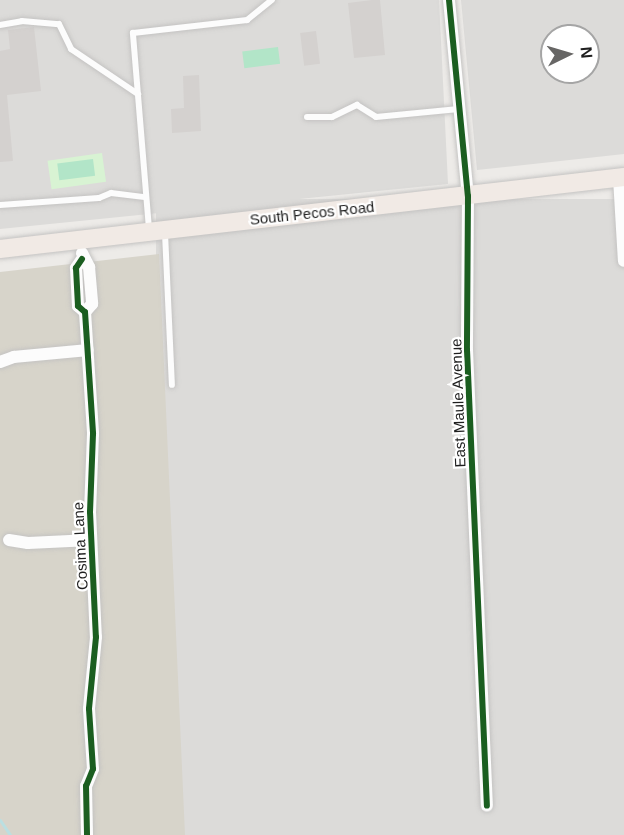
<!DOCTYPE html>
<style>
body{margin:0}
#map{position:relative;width:624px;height:835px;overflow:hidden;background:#edebe8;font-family:Helvetica,sans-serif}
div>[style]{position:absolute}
.residential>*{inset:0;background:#dcdbd9;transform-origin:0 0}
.construction>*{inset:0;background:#d7d4ca}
.park>*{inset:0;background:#d8f3d3;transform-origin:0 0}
.pitch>*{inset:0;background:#b2e5c8;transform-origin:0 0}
.stream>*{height:3px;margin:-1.5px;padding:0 1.5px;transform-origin:1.5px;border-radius:1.5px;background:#bbdfe1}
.building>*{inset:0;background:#d4d1cf;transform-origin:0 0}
.roads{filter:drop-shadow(0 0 2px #c4c3c2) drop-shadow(0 0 2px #c4c3c2)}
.service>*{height:6px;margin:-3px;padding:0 3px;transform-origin:3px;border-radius:3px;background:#fcfcfc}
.minor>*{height:12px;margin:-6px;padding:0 6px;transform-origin:6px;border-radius:6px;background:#fcfcfc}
.primary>*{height:18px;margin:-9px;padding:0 9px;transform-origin:9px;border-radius:9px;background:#f1eae5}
.cycleway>*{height:6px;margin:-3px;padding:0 3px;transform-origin:3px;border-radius:3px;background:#1b5e20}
span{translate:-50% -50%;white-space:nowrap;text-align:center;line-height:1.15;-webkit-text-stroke:4.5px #fff;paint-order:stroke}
.street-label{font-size:15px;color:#1f1f1f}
.north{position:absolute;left:540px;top:24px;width:60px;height:60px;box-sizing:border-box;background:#fff;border:2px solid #a5a5a5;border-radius:50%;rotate:85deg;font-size:16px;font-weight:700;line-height:24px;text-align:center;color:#1f1f1f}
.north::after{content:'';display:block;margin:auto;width:21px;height:27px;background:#676665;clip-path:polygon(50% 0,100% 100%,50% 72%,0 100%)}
</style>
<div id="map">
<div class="residential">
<i style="clip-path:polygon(0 0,439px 0,448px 184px,0 229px)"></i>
<i style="clip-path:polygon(evenodd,461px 0,624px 0,624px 154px,477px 170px,461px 0,552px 36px,588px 36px,588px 72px,552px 72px,552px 36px)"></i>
<i style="left:624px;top:199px;width:636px;height:468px;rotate:90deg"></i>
</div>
<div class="construction">
<i style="clip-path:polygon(159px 254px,185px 835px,0 835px,0 272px)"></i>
</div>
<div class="park">
<i style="left:102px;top:153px;width:29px;height:55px;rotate:82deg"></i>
</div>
<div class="pitch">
<i style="left:278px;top:47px;width:17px;height:36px;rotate:83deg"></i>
<i style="left:93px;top:159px;width:17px;height:36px;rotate:83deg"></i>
</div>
<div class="stream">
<i style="left:0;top:820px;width:18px;rotate:56deg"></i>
</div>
<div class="building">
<i style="clip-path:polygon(372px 0,380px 0,385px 55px,354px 58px,348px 3px)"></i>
<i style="clip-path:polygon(34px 27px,41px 91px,7px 95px,13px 161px,0 162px,0 51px,10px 49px,8px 30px)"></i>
<i style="left:316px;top:31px;width:33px;height:16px;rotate:83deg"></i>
<i style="clip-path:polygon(199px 75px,201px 131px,172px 133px,171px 109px,184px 108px,183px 76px)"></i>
</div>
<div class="roads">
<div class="service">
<i style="left:0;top:25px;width:22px;rotate:-10deg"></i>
<i style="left:22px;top:21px;width:37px;rotate:5deg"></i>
<i style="left:59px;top:24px;width:28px;rotate:64deg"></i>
<i style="left:71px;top:49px;width:81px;rotate:33.9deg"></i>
<i style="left:307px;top:117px;width:25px"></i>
<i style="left:332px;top:117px;width:28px;rotate:-26deg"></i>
<i style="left:357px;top:105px;width:22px;rotate:32deg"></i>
<i style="left:376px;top:117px;width:83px;rotate:-5.5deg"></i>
<i style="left:0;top:205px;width:99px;rotate:-4deg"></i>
<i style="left:99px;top:198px;width:13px;rotate:-23deg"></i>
<i style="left:111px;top:193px;width:34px;rotate:7deg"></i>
<i style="left:149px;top:229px;width:197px;rotate:-94.7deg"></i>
<i style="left:133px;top:33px;width:115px;rotate:-6.5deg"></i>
<i style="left:247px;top:20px;width:32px;rotate:-39deg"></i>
<i style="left:165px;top:233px;width:152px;rotate:87.4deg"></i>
</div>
<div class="minor">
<i style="left:449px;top:0;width:197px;rotate:84.5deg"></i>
<i style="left:468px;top:196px;width:154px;rotate:90.4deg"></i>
<i style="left:467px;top:350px;width:456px;rotate:87.5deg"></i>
<i style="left:619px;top:178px;width:83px;rotate:86.6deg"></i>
<i style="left:82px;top:253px;width:16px;rotate:63deg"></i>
<i style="left:89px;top:267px;width:37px;rotate:85deg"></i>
<i style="left:92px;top:304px;width:11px;rotate:131deg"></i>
<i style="left:82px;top:259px;width:11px;rotate:124deg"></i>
<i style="left:76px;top:268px;width:38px;rotate:87deg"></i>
<i style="left:78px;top:306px;width:9px;rotate:41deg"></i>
<i style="left:85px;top:312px;width:122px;rotate:86.2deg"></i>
<i style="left:93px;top:434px;width:78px;rotate:92.2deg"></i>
<i style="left:90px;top:512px;width:125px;rotate:87.3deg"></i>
<i style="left:96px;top:637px;width:72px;rotate:95.6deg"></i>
<i style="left:89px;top:709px;width:60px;rotate:86.2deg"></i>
<i style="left:93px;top:769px;width:18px;rotate:112deg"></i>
<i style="left:86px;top:786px;width:49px;rotate:88.8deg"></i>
<i style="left:0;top:362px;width:15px;rotate:-20deg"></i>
<i style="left:14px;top:357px;width:74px;rotate:-5.4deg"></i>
<i style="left:9px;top:540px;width:19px;rotate:9deg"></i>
<i style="left:28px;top:543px;width:63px;rotate:-2.7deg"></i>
</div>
<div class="primary">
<i style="left:0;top:249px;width:628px;rotate:-6.58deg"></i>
</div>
</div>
<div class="cycleway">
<i style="left:449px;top:0;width:197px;rotate:84.5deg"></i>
<i style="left:468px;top:196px;width:154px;rotate:90.4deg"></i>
<i style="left:467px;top:350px;width:456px;rotate:87.5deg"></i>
<i style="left:82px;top:259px;width:11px;rotate:124deg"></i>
<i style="left:76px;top:268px;width:38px;rotate:87deg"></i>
<i style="left:78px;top:306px;width:9px;rotate:41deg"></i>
<i style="left:85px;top:312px;width:122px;rotate:86.2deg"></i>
<i style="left:93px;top:434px;width:78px;rotate:92.2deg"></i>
<i style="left:90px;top:512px;width:125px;rotate:87.3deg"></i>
<i style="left:96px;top:637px;width:72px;rotate:95.6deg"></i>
<i style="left:89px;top:709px;width:60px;rotate:86.2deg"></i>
<i style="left:93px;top:769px;width:18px;rotate:112deg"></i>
<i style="left:86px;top:786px;width:49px;rotate:88.8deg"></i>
</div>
<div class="street-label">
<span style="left:312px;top:213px;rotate:-6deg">South Pecos Road</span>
<span style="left:458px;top:403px;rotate:-92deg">East Maule Avenue</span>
<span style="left:80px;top:546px;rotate:-93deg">Cosima Lane</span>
</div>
<div class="north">N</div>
</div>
